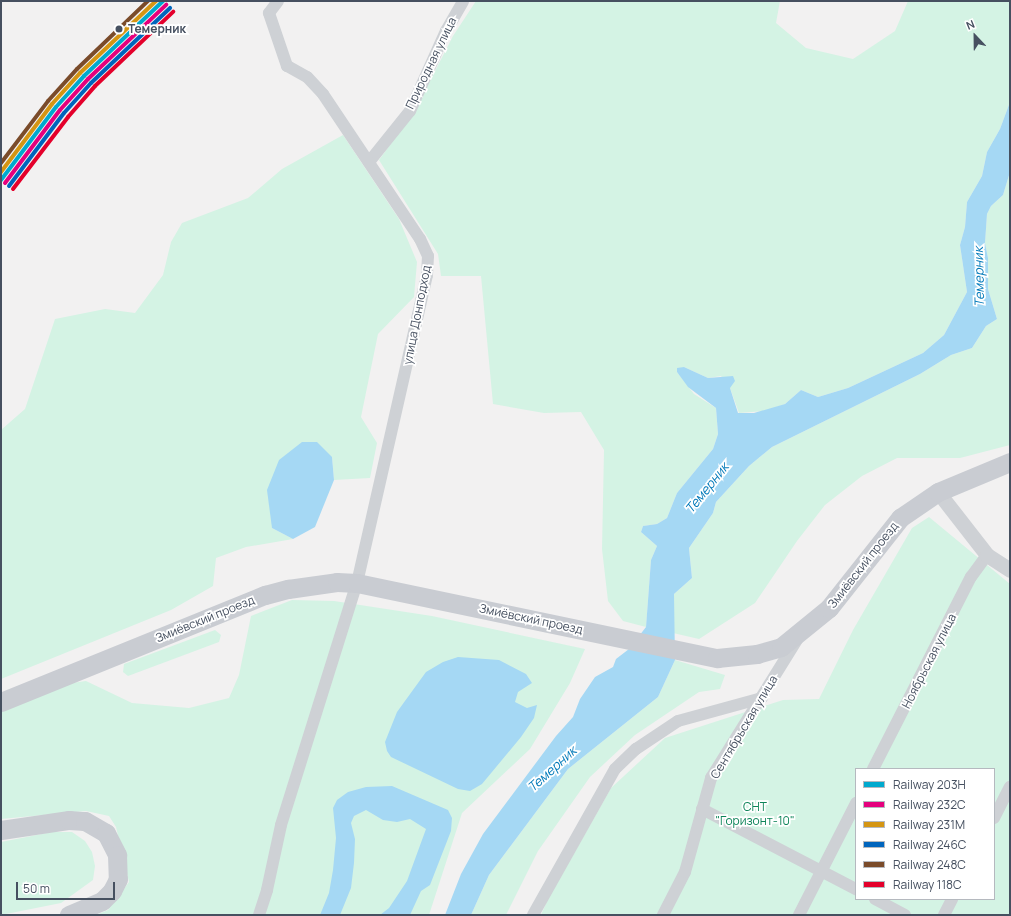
<!DOCTYPE html>
<meta charset="utf-8">
<style>
body{margin:0}
#map{position:relative;width:1011px;height:916px;overflow:hidden;background:#f2f1f1;font-family:Manrope,sans-serif}
div>[style]{position:absolute}
.green>*{inset:0;background:#d4f3e4}
.water>*{inset:0;background:#a5d8f4}
.minor>*{height:12px;margin:-6px;padding:0 6px;transform-origin:6px;border-radius:6px;background:#ced1d5}
.tertiary>*{height:15px;margin:-7.5px;padding:0 7.5px;transform-origin:7.5px;border-radius:7.5px;background:#ced1d5}
.primary>*{height:19px;margin:-9.5px;padding:0 9.5px;transform-origin:9.5px;border-radius:9.5px;background:#c9ccd2}
.rail-1>*{height:4px;margin:-2px;padding:0 2px;transform-origin:2px;border-radius:2px;background:#00a9ce}
.rail-2>*{height:4px;margin:-2px;padding:0 2px;transform-origin:2px;border-radius:2px;background:#e5007d}
.rail-3>*{height:4px;margin:-2px;padding:0 2px;transform-origin:2px;border-radius:2px;background:#d49513}
.rail-4>*{height:4px;margin:-2px;padding:0 2px;transform-origin:2px;border-radius:2px;background:#0065bd}
.rail-5>*{height:4px;margin:-2px;padding:0 2px;transform-origin:2px;border-radius:2px;background:#7a4b2a}
.rail-6>*{height:4px;margin:-2px;padding:0 2px;transform-origin:2px;border-radius:2px;background:#e4002b}
.dots>*{width:11px;height:11px;translate:-50% -50%;box-sizing:border-box;border:2px solid #fff;border-radius:50%}
span{translate:-50% -50%;white-space:nowrap;text-align:center;line-height:1.15;-webkit-text-stroke:3.5px #fff;paint-order:stroke}
.stop-label{font-size:12px;color:#465060;font-weight:700}
.left{translate:0 -50%;text-align:left}
.street-label{font-size:12px;color:#465060}
.park-label{font-size:12px;color:#0e8459}
.water-label{font-size:13px;color:#0079b9;font-style:italic}
.frame{position:absolute;inset:0;border:2px solid #465060;pointer-events:none}
.legend{position:absolute;left:855px;top:768px;width:140px;height:132px;box-sizing:border-box;background:#fff;border:1px solid #b5b9bf;margin:0;padding:5px 7px;list-style:none;font-size:12px;color:#465060}
.legend li{display:flex;align-items:center;gap:8px;height:20px}
.legend b{width:20px;border:1px solid #b5b9bf}
.north{position:absolute;left:955px;top:16px;width:40px;height:40px;-webkit-text-stroke:3px #fff;paint-order:stroke;rotate:338deg;font-size:11px;font-weight:700;line-height:16px;text-align:center;color:#465060}
.north::after{content:'';display:block;margin:auto;width:14px;height:18px;background:#465060;clip-path:polygon(50% 0,100% 100%,50% 72%,0 100%)}
.scale{position:absolute;left:16px;top:882px;width:99px;height:18px;box-sizing:border-box;border:2px solid #465060;border-top:0;padding-left:5px;font-size:12px;line-height:14px;white-space:nowrap;color:#465060;-webkit-text-stroke:3px #fff;paint-order:stroke}
</style>
<div id="map">
<div class="green">
<i style="clip-path:polygon(476px 1px,780px 1px,776px 23px,806px 48px,853px 59px,895px 31px,908px 1px,1010px 1px,1010px 102px,1000px 129px,987px 152px,982px 176px,967px 202px,965px 227px,960px 245px,967px 292px,944px 335px,923px 353px,848px 388px,818px 397px,801px 390px,785px 404px,765px 411px,739px 413px,730px 388px,721px 376px,708px 378px,684px 367px,677px 372px,694px 394px,716px 408px,718px 434px,713px 449px,677px 493px,667px 518px,657px 524px,643px 526px,641px 532px,657px 546px,651px 560px,646px 627px,623px 621px,608px 601px,602px 549px,604px 450px,581px 412px,544px 413px,493px 404px,481px 276px,441px 276px,438px 254px,379px 160px,414px 112px,453px 36px)"></i>
<i style="clip-path:polygon(343px 135px,399px 219px,417px 262px,414px 297px,378px 334px,361px 417px,377px 443px,370px 478px,334px 480px,332px 457px,272px 528px,293px 539px,246px 547px,216px 558px,213px 586px,171px 610px,1px 679px,1px 430px,25px 409px,55px 319px,105px 309px,135px 313px,163px 275px,171px 242px,182px 223px,248px 198px,282px 169px)"></i>
<i style="clip-path:polygon(1010px 172px,1010px 445px,960px 458px,897px 458px,862px 476px,825px 505px,797px 541px,755px 603px,699px 639px,673px 633px,674px 594px,692px 578px,689px 548px,713px 513px,716px 502px,749px 466px,772px 447px,920px 374px,951px 355px,972px 348px,986px 326px,997px 319px,988px 289px,988px 258px,985px 243px,987px 214px,991px 206px,1003px 195px)"></i>
<i style="clip-path:polygon(evenodd,929px 517px,1010px 584px,1010px 915px,541px 915px,548px 899px,611px 788px,665px 738px,783px 700px,819px 699px,853px 630px,912px 528px,929px 517px,856px 769px,994px 769px,994px 899px,856px 899px,856px 769px)"></i>
<i style="clip-path:polygon(292px 600px,334px 601px,432px 616px,585px 649px,570px 683px,530px 749px,462px 813px,429px 915px,96px 915px,108px 910px,129px 882px,116px 827px,109px 816px,86px 811px,1px 819px,1px 711px,65px 684px,86px 681px,132px 703px,189px 708px,229px 698px,239px 675px,251px 616px)"></i>
<i style="clip-path:polygon(215px 630px,221px 635px,219px 642px,128px 676px,123px 672px,124px 664px)"></i>
<i style="clip-path:polygon(675px 660px,725px 675px,720px 689px,699px 692px,635px 735px,590px 777px,538px 851px,506px 915px,471px 915px,489px 875px,568px 769px,658px 697px)"></i>
<i style="clip-path:polygon(52px 832px,72px 832px,85px 841px,92px 852px,95px 866px,93px 880px,61px 903px,1px 915px,1px 842px)"></i>
</div>
<div class="water">
<i style="clip-path:polygon(1010px 102px,1010px 172px,1003px 195px,991px 206px,987px 214px,985px 243px,988px 258px,988px 289px,997px 319px,986px 326px,972px 348px,951px 355px,920px 374px,772px 447px,749px 466px,716px 502px,713px 513px,689px 548px,692px 578px,674px 594px,675px 660px,658px 697px,568px 769px,489px 875px,471px 915px,445px 915px,461px 874px,483px 834px,556px 736px,573px 717px,580px 699px,595px 677px,613px 667px,616px 659px,629px 649px,646px 627px,651px 560px,657px 546px,641px 532px,643px 526px,657px 524px,667px 518px,677px 493px,713px 449px,718px 434px,716px 408px,688px 387px,677px 372px,677px 368px,684px 367px,708px 378px,733px 376px,735px 381px,730px 388px,738px 413px,754px 413px,785px 404px,801px 390px,818px 397px,848px 388px,923px 353px,944px 335px,967px 292px,960px 245px,965px 227px,967px 202px,982px 176px,987px 152px,1000px 129px)"></i>
<i style="clip-path:polygon(302px 442px,317px 442px,332px 457px,334px 480px,315px 527px,293px 539px,272px 528px,267px 490px,279px 460px)"></i>
<i style="clip-path:polygon(458px 657px,499px 660px,526px 674px,532px 683px,518px 692px,515px 702px,527px 708px,537px 705px,534px 718px,521px 737px,482px 784px,470px 791px,458px 789px,391px 757px,387px 751px,385px 742px,397px 712px,426px 672px,443px 662px)"></i>
<i style="clip-path:polygon(392px 786px,448px 810px,452px 818px,451px 831px,430px 885px,421px 891px,410px 915px,380px 915px,389px 908px,407px 881px,426px 829px,410px 819px,397px 822px,383px 820px,366px 810px,354px 816px,351px 823px,355px 839px,354px 863px,351px 888px,340px 915px,320px 915px,329px 893px,333px 870px,336px 838px,333px 808px,337px 800px,348px 792px,366px 787px)"></i>
</div>
<div class="minor">
<i style="left:369px;top:162px;width:65px;rotate:-51.2deg"></i>
<i style="left:410px;top:111px;width:88px;rotate:-65.8deg"></i>
<i style="left:446px;top:31px;width:34px;rotate:-60deg"></i>
<i style="left:873px;top:769px;width:216px;rotate:-63deg"></i>
<i style="left:971px;top:577px;width:27px;rotate:-54deg"></i>
<i style="left:702px;top:809px;width:174px;rotate:27.5deg"></i>
<i style="left:994px;top:818px;width:35px;rotate:-63deg"></i>
<i style="left:875px;top:899px;width:34px;rotate:28deg"></i>
<i style="left:259px;top:915px;width:26px;rotate:-72deg"></i>
<i style="left:267px;top:890px;width:66px;rotate:-77.8deg"></i>
<i style="left:281px;top:825px;width:254px;rotate:-72.6deg"></i>
<i style="left:357px;top:583px;width:316px;rotate:-77.2deg"></i>
<i style="left:427px;top:275px;width:19px;rotate:-87deg"></i>
<i style="left:428px;top:256px;width:19px;rotate:-115deg"></i>
<i style="left:420px;top:239px;width:174px;rotate:-123.8deg"></i>
<i style="left:323px;top:94px;width:23px;rotate:-133deg"></i>
<i style="left:307px;top:77px;width:23px;rotate:-151deg"></i>
<i style="left:287px;top:66px;width:56px;rotate:-108.8deg"></i>
<i style="left:269px;top:13px;width:15px;rotate:-53deg"></i>
<i style="left:533px;top:915px;width:167px;rotate:-60.7deg"></i>
<i style="left:615px;top:769px;width:29px;rotate:-44deg"></i>
<i style="left:636px;top:749px;width:50px;rotate:-33.7deg"></i>
<i style="left:678px;top:721px;width:87px;rotate:-15.3deg"></i>
<i style="left:663px;top:915px;width:48px;rotate:-62.9deg"></i>
<i style="left:685px;top:872px;width:98px;rotate:-74.5deg"></i>
<i style="left:711px;top:778px;width:163px;rotate:-58.1deg"></i>
<i style="left:799px;top:915px;width:126px;rotate:-63deg"></i>
<i style="left:944px;top:915px;width:18px;rotate:-63deg"></i>
</div>
<div class="tertiary">
<i style="left:938px;top:492px;width:80px;rotate:52.1deg"></i>
<i style="left:987px;top:555px;width:27px;rotate:33deg"></i>
</div>
<div class="primary">
<i style="left:1px;top:702px;width:285px;rotate:-22.1deg"></i>
<i style="left:265px;top:595px;width:24px;rotate:-15deg"></i>
<i style="left:288px;top:589px;width:49px;rotate:-8.1deg"></i>
<i style="left:337px;top:582px;width:20px;rotate:3deg"></i>
<i style="left:357px;top:583px;width:368px;rotate:11.8deg"></i>
<i style="left:717px;top:658px;width:40px;rotate:-5.7deg"></i>
<i style="left:757px;top:654px;width:25px;rotate:-16deg"></i>
<i style="left:781px;top:647px;width:62px;rotate:-39.1deg"></i>
<i style="left:829px;top:608px;width:115px;rotate:-51.7deg"></i>
<i style="left:900px;top:518px;width:46px;rotate:-34.4deg"></i>
<i style="left:938px;top:492px;width:78px;rotate:-22.6deg"></i>
<i style="left:1px;top:830px;width:69px;rotate:-8.4deg"></i>
<i style="left:69px;top:820px;width:16px;rotate:4deg"></i>
<i style="left:85px;top:821px;width:24px;rotate:30deg"></i>
<i style="left:106px;top:833px;width:25px;rotate:63deg"></i>
<i style="left:117px;top:855px;width:24px;rotate:88deg"></i>
<i style="left:118px;top:879px;width:13px;rotate:117deg"></i>
<i style="left:112px;top:891px;width:14px;rotate:135deg"></i>
<i style="left:102px;top:901px;width:36px;rotate:157deg"></i>
</div>
<div class="rail-1">
<i style="left:1px;top:180px;width:91px;rotate:-53deg"></i>
<i style="left:56px;top:107px;width:42px;rotate:-47.9deg"></i>
<i style="left:84px;top:76px;width:109px;rotate:-43.5deg"></i>
</div>
<div class="rail-2">
<i style="left:5px;top:183px;width:91px;rotate:-53deg"></i>
<i style="left:60px;top:110px;width:42px;rotate:-47.9deg"></i>
<i style="left:88px;top:79px;width:108px;rotate:-43.5deg"></i>
</div>
<div class="rail-3">
<i style="left:1px;top:172px;width:85px;rotate:-53.1deg"></i>
<i style="left:52px;top:104px;width:42px;rotate:-47.9deg"></i>
<i style="left:80px;top:73px;width:105px;rotate:-43.5deg"></i>
</div>
<div class="rail-4">
<i style="left:9px;top:186px;width:91px;rotate:-53deg"></i>
<i style="left:64px;top:113px;width:40px;rotate:-48deg"></i>
<i style="left:91px;top:83px;width:109px;rotate:-43.5deg"></i>
</div>
<div class="rail-5">
<i style="left:1px;top:163px;width:78px;rotate:-52.8deg"></i>
<i style="left:48px;top:101px;width:43px;rotate:-47.8deg"></i>
<i style="left:77px;top:69px;width:98px;rotate:-43.8deg"></i>
</div>
<div class="rail-6">
<i style="left:13px;top:189px;width:91px;rotate:-52.6deg"></i>
<i style="left:68px;top:117px;width:41px;rotate:-48.9deg"></i>
<i style="left:95px;top:86px;width:108px;rotate:-43.5deg"></i>
</div>
<div class="dots">
<i style="left:119px;top:29px;background:#465060"></i>
</div>
<div class="stop-label">
<span class="left" style="left:128px;top:29px">Темерник</span>
</div>
<div class="street-label">
<span style="left:431px;top:63px;rotate:-64deg">Природная улица</span>
<span style="left:417px;top:315px;rotate:-79deg">улица Донподход</span>
<span style="left:863px;top:565px;rotate:-52deg">Змиёвский проезд</span>
<span style="left:205px;top:619px;rotate:-22deg">Змиёвский проезд</span>
<span style="left:531px;top:619px;rotate:12deg">Змиёвский проезд</span>
<span style="left:929px;top:661px;rotate:-63deg">Ноябрьская улица</span>
<span style="left:744px;top:727px;rotate:-59deg">Сентябрьская улица</span>
</div>
<div class="park-label">
<span style="left:755px;top:814px">СНТ<br>"Горизонт-10"</span>
</div>
<div class="water-label">
<span style="left:979px;top:277px;rotate:-91deg">Темерник</span>
<span style="left:707px;top:488px;rotate:-51deg">Темерник</span>
<span style="left:552px;top:769px;rotate:-42deg">Темерник</span>
</div>
<div class="frame"></div>
<ul class="legend">
<li><b style="height:5px;background:#00a9ce"></b>Railway 203Н</li>
<li><b style="height:5px;background:#e5007d"></b>Railway 232C</li>
<li><b style="height:5px;background:#d49513"></b>Railway 231М</li>
<li><b style="height:5px;background:#0065bd"></b>Railway 246С</li>
<li><b style="height:5px;background:#7a4b2a"></b>Railway 248С</li>
<li><b style="height:5px;background:#e4002b"></b>Railway 118С</li>
</ul>
<div class="north">N</div>
<div class="scale">50 m</div>
</div>
